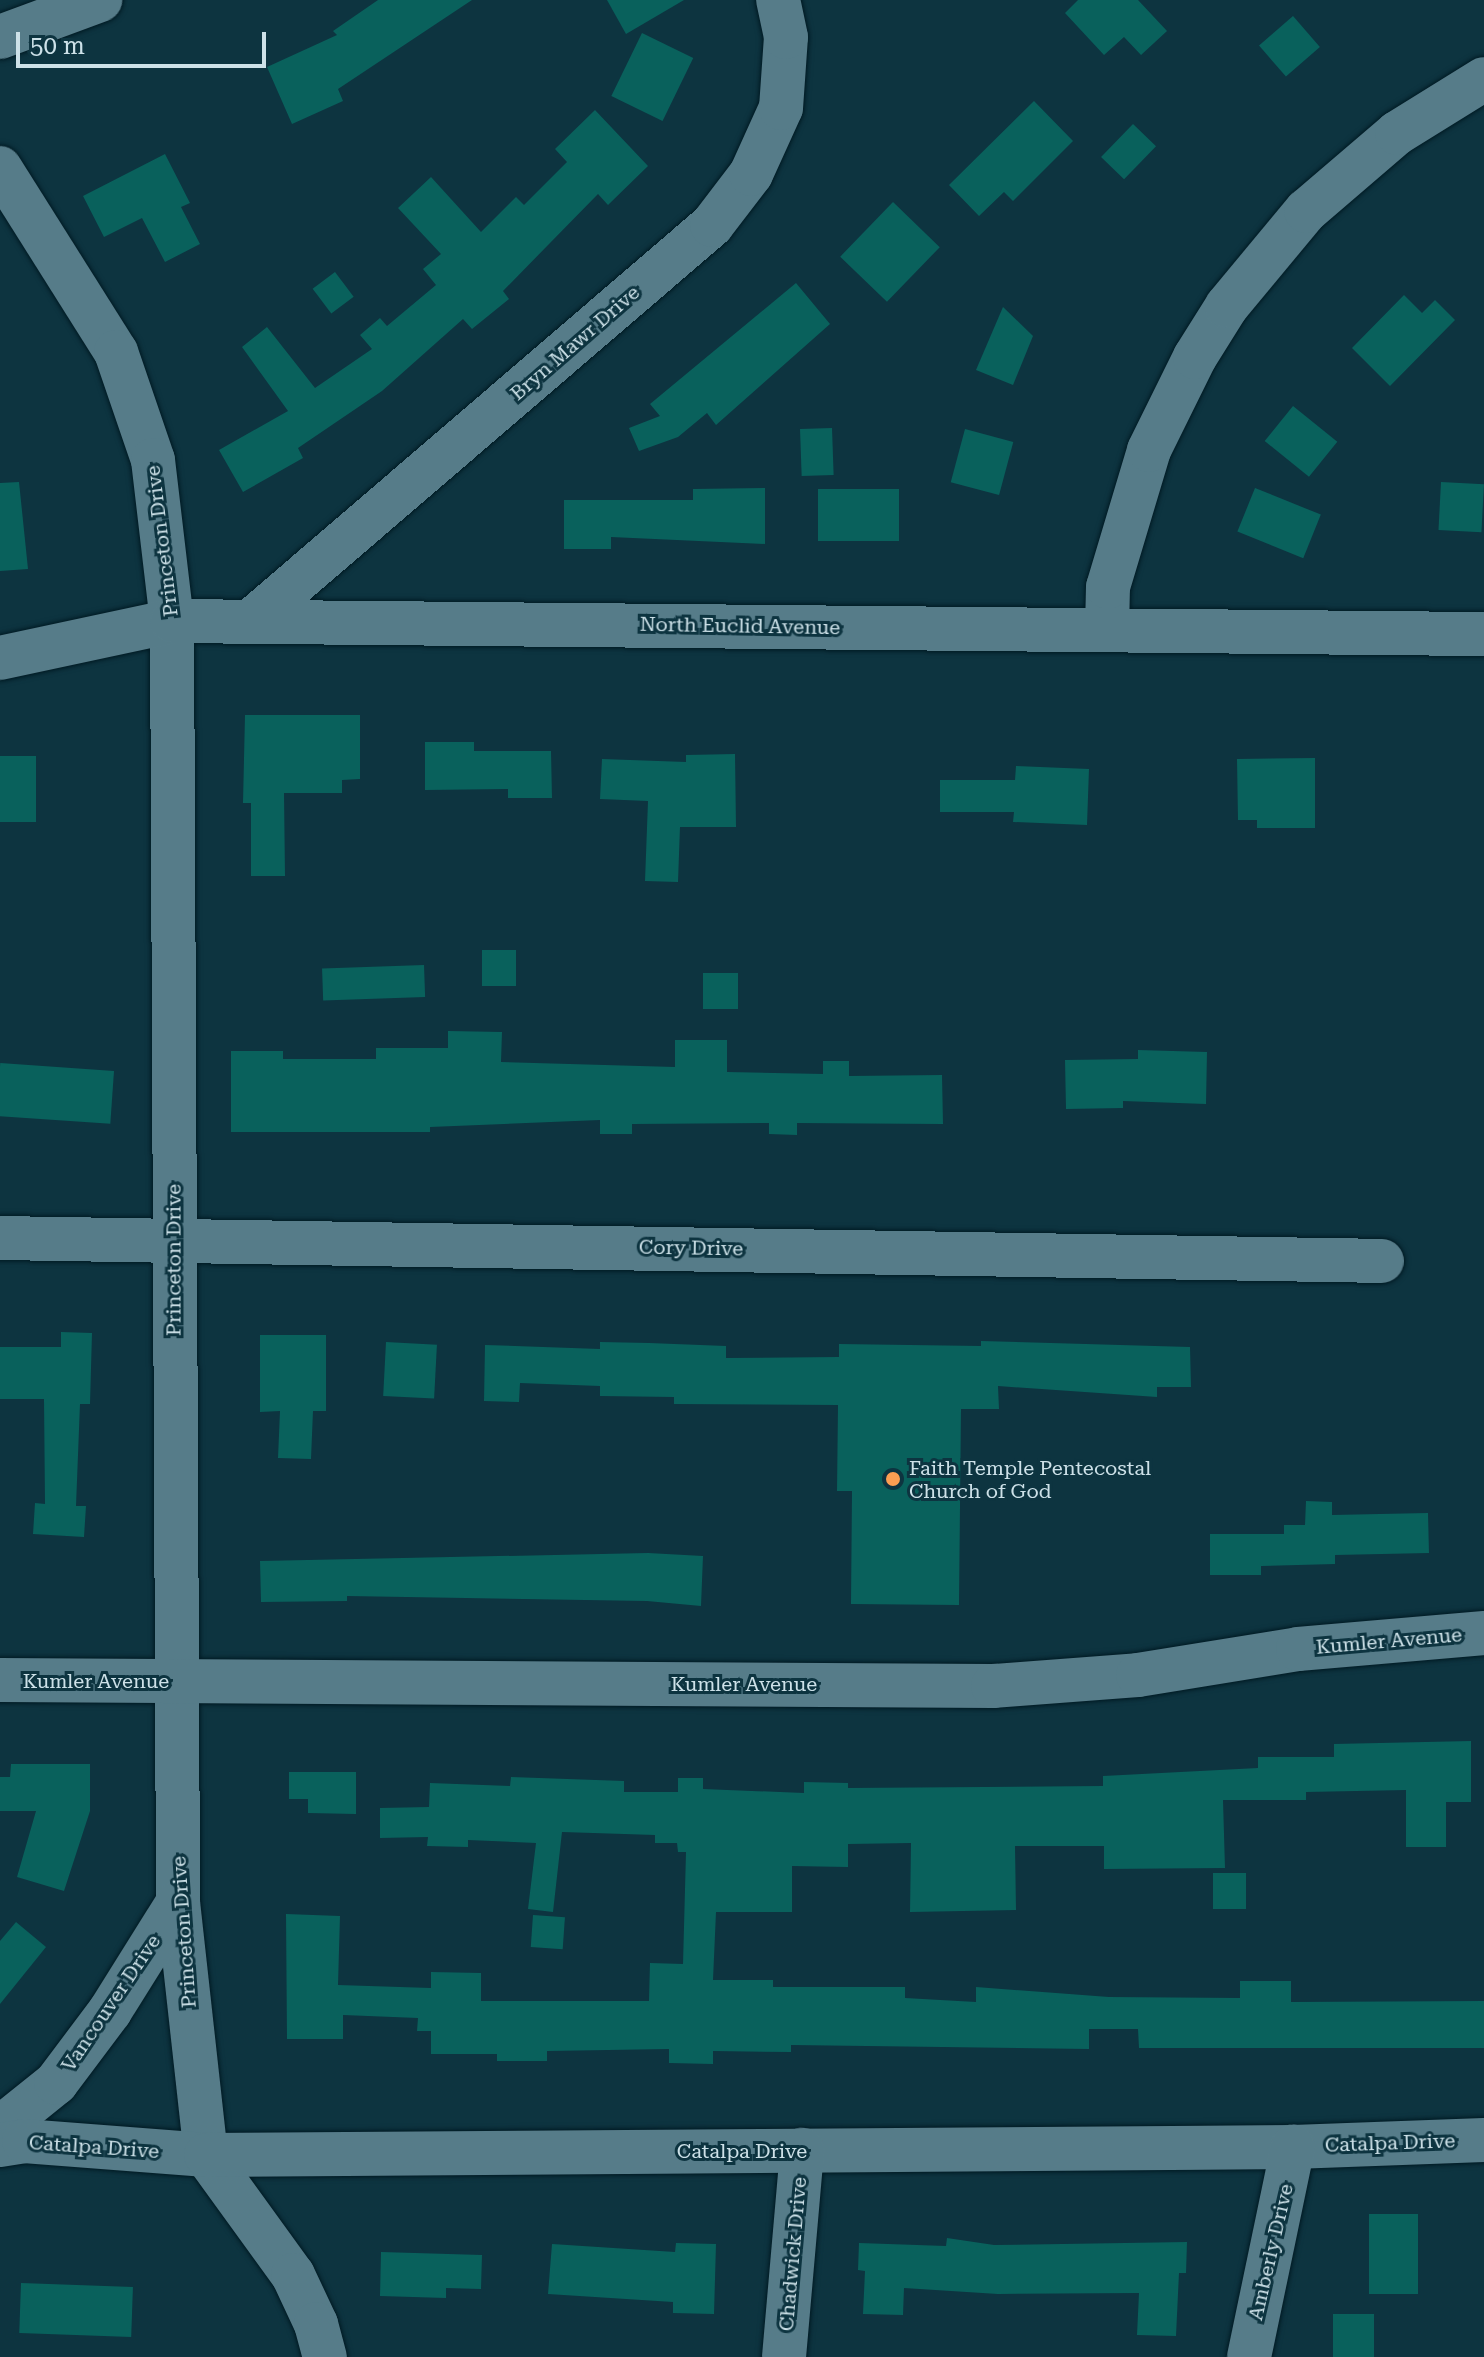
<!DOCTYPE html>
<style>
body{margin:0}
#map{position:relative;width:1484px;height:2357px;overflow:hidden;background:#0d3440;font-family:"Roboto Serif",serif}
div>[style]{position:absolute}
.building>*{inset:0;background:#09615c;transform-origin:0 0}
.roads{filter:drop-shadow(0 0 2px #001a23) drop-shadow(0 0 2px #001a23)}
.minor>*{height:44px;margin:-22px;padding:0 22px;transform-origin:22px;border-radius:22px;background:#567c89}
.dots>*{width:22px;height:22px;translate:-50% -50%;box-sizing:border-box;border:4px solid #0d3440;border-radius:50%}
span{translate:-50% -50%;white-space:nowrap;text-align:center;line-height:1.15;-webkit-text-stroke:6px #0d3440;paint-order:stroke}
.street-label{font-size:20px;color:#cde1e8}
.poi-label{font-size:20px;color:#cde1e8}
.left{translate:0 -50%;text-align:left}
.scale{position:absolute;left:16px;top:32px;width:250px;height:36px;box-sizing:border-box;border:4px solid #cde1e8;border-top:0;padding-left:10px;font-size:24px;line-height:28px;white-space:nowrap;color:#cde1e8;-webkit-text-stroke:6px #0d3440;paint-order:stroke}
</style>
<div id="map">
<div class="building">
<i style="clip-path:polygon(378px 0,472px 0,338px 89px,343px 101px,292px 124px,267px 67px,337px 35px,333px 31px)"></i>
<i style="clip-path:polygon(607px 0,684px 0,626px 34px)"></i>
<i style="clip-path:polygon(1078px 0,1138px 0,1167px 31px,1141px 55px,1124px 37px,1104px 55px,1065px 13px)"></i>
<i style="left:1293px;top:16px;width:41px;height:45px;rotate:49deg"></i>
<i style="left:642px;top:33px;width:57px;height:70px;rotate:26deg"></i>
<i style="clip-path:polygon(1034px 101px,1073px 141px,1013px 201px,1004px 192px,979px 216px,949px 185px)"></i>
<i style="clip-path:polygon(595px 110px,648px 166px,608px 205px,598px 194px,503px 291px,509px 299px,472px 329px,463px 319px,382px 391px,298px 448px,303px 458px,243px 492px,219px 450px,288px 411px,242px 347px,267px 327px,315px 388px,372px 349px,360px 335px,380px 318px,387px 326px,436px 285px,423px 269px,441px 254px,398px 208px,431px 177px,481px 232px,516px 197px,524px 205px,567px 162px,555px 149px)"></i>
<i style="left:1133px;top:124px;width:32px;height:46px;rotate:44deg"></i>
<i style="clip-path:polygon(165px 154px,190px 203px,181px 207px,200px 244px,165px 262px,142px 218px,104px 237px,83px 196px)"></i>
<i style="left:893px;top:202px;width:65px;height:76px;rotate:44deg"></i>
<i style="left:335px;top:272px;width:31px;height:28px;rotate:53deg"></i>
<i style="clip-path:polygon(796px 283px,830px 324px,716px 425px,707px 413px,678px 437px,639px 451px,629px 428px,660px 416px,650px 404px)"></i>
<i style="clip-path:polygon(1404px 295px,1422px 313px,1435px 300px,1455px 320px,1390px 386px,1352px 348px)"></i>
<i style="clip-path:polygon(1003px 307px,1033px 336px,1013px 385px,976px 370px)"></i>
<i style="left:1293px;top:406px;width:57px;height:45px;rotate:39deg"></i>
<i style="left:832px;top:428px;width:47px;height:32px;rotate:88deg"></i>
<i style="left:965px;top:429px;width:50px;height:55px;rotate:15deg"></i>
<i style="clip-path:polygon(19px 482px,28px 569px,0 571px,0 483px)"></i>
<i style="left:1441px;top:482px;width:43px;height:48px;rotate:3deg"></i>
<i style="clip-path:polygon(765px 488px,765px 544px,611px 537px,611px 549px,564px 549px,564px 500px,693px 500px,693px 489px)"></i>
<i style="left:1255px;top:488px;width:71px;height:47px;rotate:22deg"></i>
<i style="left:899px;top:489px;width:52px;height:81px;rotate:90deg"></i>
<i style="clip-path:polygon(245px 715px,360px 715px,360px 779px,342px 780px,342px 793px,284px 793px,285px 876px,251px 876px,251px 803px,243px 803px)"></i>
<i style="clip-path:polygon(425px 742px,474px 742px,474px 751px,551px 751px,552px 798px,508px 798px,508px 789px,425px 790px)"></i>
<i style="clip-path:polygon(735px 754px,736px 827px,680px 827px,678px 882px,645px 881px,648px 801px,600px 799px,602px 759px,686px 762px,686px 755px)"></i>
<i style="left:0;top:756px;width:36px;height:66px"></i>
<i style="clip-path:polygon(1315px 758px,1315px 828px,1257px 828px,1257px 820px,1238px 820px,1237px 759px)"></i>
<i style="clip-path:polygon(1016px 766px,1089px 769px,1087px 825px,1013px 822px,1014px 812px,940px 812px,940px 780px,1015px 780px)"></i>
<i style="left:482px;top:950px;width:34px;height:36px"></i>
<i style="left:424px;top:965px;width:32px;height:102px;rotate:88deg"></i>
<i style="left:738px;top:973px;width:36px;height:35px;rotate:90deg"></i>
<i style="clip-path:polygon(448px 1031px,502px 1032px,501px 1062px,675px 1067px,675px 1040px,727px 1040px,727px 1072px,823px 1074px,823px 1061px,849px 1061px,849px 1076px,942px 1075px,943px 1124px,797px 1123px,797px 1135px,769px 1134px,769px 1123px,632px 1124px,632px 1134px,600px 1134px,600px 1120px,430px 1127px,430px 1132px,231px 1132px,231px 1051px,283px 1051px,283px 1059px,376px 1059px,376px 1048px,448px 1048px)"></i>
<i style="clip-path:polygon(1138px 1050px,1207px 1052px,1206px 1104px,1123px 1101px,1123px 1108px,1066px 1109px,1065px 1060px,1138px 1059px)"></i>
<i style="left:114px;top:1071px;width:53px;height:114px;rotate:94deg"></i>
<i style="clip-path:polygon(61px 1332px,92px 1333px,90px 1404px,80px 1404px,76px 1506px,86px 1506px,84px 1537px,33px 1534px,35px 1503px,45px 1504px,44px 1399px,0 1399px,0 1347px,61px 1347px)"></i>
<i style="clip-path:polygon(260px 1335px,326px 1335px,326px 1411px,313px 1411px,311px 1459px,278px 1458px,280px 1411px,260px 1412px)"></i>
<i style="clip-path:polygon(981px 1341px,1190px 1347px,1191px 1387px,1157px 1387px,1157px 1397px,998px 1386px,999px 1409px,961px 1409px,959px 1605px,851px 1604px,852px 1491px,837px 1491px,838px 1405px,674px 1404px,674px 1397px,600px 1396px,600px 1386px,520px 1383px,519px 1402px,484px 1401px,485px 1345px,600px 1349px,600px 1342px,649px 1343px,726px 1346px,726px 1358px,839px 1357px,839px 1344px,981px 1346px)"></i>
<i style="left:386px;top:1342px;width:51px;height:54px;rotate:3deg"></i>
<i style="clip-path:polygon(1306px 1501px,1332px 1502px,1332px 1515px,1428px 1513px,1429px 1553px,1335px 1555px,1335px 1564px,1261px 1566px,1261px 1575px,1210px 1575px,1210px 1534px,1284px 1534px,1284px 1525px,1305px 1525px)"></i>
<i style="clip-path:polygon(648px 1553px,703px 1556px,701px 1606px,647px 1601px,347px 1596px,347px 1601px,261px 1602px,260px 1561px)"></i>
<i style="clip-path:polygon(1471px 1741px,1471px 1802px,1446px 1802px,1446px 1847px,1406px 1847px,1406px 1790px,1306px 1792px,1306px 1800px,1223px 1800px,1225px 1868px,1104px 1869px,1104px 1846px,1015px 1846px,1016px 1910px,910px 1912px,911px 1843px,848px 1844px,848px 1867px,792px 1866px,792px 1912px,716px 1912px,713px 1980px,773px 1980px,773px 1987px,905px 1987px,905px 1998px,976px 2002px,976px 1987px,1109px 1997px,1240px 1998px,1240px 1981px,1291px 1981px,1291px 2002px,1484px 2001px,1484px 2048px,1139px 2048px,1138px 2029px,1089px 2029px,1089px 2049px,791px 2045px,791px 2052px,713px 2051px,713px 2064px,669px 2063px,669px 2049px,547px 2051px,547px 2061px,497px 2061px,497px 2054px,431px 2054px,431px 2031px,417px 2031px,418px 2018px,343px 2015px,343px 2039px,287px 2039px,286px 1914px,340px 1916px,338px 1985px,431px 1988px,431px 1972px,481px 1973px,481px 2001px,649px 2001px,650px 1963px,683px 1964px,686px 1852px,678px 1852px,677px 1843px,655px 1843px,655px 1835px,562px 1832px,553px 1912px,528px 1909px,536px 1843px,468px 1840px,468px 1847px,427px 1846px,428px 1837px,380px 1838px,380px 1808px,429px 1807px,430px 1783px,510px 1786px,511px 1777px,624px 1781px,624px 1792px,678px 1792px,678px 1778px,703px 1778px,703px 1789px,804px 1793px,804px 1782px,848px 1783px,848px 1788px,1103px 1786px,1103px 1776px,1258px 1768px,1258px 1757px,1334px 1757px,1334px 1744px)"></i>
<i style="clip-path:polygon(11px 1764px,90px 1764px,90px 1811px,64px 1891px,17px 1877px,36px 1811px,0 1811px,0 1777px,10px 1777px)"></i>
<i style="clip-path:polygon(289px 1772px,356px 1772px,356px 1814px,308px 1813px,308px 1799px,289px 1799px)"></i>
<i style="left:1213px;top:1873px;width:33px;height:36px"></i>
<i style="left:533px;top:1915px;width:32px;height:32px;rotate:4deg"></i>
<i style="clip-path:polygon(16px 1922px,46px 1947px,0 2004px,0 1941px)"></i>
<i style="left:1369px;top:2214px;width:49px;height:80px"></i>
<i style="clip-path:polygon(947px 2238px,994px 2245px,1187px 2242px,1186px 2273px,1179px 2273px,1176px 2336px,1137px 2335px,1139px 2293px,998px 2294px,904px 2288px,903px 2315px,863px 2314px,865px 2271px,858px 2270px,859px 2243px,946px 2246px)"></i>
<i style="clip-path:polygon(676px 2243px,716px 2244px,714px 2314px,673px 2313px,673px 2302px,548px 2294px,552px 2244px,675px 2252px)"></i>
<i style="clip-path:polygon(381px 2252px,482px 2255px,481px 2289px,446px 2288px,446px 2298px,380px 2296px)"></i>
<i style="left:21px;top:2283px;width:112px;height:50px;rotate:2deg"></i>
<i style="left:1333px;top:2314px;width:41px;height:43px"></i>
</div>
<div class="roads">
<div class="minor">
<i style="left:0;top:37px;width:107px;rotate:-20.3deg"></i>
<i style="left:0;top:168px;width:218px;rotate:57.8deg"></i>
<i style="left:116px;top:352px;width:114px;rotate:71.1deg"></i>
<i style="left:153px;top:460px;width:162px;rotate:83.3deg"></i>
<i style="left:172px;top:621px;width:1281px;rotate:89.73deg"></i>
<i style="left:178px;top:1902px;width:255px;rotate:83.7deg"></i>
<i style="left:206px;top:2155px;width:148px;rotate:54.1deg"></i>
<i style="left:293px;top:2275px;width:54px;rotate:64.9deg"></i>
<i style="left:316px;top:2324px;width:34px;rotate:75deg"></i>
<i style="left:252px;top:620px;width:606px;rotate:-40.65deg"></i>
<i style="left:712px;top:225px;width:64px;rotate:-52.6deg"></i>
<i style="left:751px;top:174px;width:72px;rotate:-65.6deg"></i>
<i style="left:781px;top:108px;width:71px;rotate:-86deg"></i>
<i style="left:786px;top:37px;width:38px;rotate:-102deg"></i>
<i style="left:1107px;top:630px;width:43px;rotate:-88.7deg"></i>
<i style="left:1108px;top:587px;width:143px;rotate:-73.3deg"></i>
<i style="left:1149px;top:450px;width:104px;rotate:-63.7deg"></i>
<i style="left:1195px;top:357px;width:60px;rotate:-57.9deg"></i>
<i style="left:1227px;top:306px;width:124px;rotate:-50.3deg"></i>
<i style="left:1306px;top:211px;width:120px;rotate:-40.6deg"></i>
<i style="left:1397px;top:133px;width:102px;rotate:-31.8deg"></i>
<i style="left:0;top:658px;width:176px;rotate:-12.1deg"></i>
<i style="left:172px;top:621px;width:1312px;rotate:0.57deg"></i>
<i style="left:0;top:1238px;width:1382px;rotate:0.95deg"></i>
<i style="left:0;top:1680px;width:993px;rotate:0.35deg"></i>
<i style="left:993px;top:1686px;width:145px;rotate:-4.3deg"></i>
<i style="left:1138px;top:1675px;width:162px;rotate:-9.2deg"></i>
<i style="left:1298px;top:1649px;width:187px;rotate:-4.9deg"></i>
<i style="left:0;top:2128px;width:72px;rotate:-38.8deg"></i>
<i style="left:56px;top:2083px;width:90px;rotate:-53.1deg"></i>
<i style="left:110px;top:2011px;width:128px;rotate:-58deg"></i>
<i style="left:0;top:2145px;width:24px;rotate:-9deg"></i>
<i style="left:24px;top:2141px;width:183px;rotate:4.4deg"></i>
<i style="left:206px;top:2155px;width:1087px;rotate:-0.42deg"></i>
<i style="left:1293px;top:2147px;width:191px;rotate:-2.1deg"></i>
<i style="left:784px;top:2357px;width:208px;rotate:-85deg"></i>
<i style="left:1249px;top:2357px;width:215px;rotate:-78.2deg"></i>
</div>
</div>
<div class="dots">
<i style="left:893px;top:1479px;background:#fc9e52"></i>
</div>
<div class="street-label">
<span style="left:575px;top:343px;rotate:-41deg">Bryn Mawr Drive</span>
<span style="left:162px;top:541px;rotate:-97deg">Princeton Drive</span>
<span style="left:740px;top:626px;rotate:1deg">North Euclid Avenue</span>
<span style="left:691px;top:1248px;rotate:1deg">Cory Drive</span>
<span style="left:174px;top:1260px;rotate:-90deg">Princeton Drive</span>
<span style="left:1389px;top:1641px;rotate:-5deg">Kumler Avenue</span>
<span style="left:96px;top:1681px">Kumler Avenue</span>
<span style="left:744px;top:1684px">Kumler Avenue</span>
<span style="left:184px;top:1932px;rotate:-94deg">Princeton Drive</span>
<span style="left:111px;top:2003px;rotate:-56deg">Vancouver Drive</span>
<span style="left:1390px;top:2143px;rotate:-2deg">Catalpa Drive</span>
<span style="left:94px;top:2147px;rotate:4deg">Catalpa Drive</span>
<span style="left:742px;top:2151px">Catalpa Drive</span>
<span style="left:1271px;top:2252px;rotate:-77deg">Amberly Drive</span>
<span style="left:793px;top:2254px;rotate:-85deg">Chadwick Drive</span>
</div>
<div class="poi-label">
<span class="left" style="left:909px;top:1480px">Faith Temple Pentecostal<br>Church of God</span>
</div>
<div class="scale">50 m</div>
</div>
